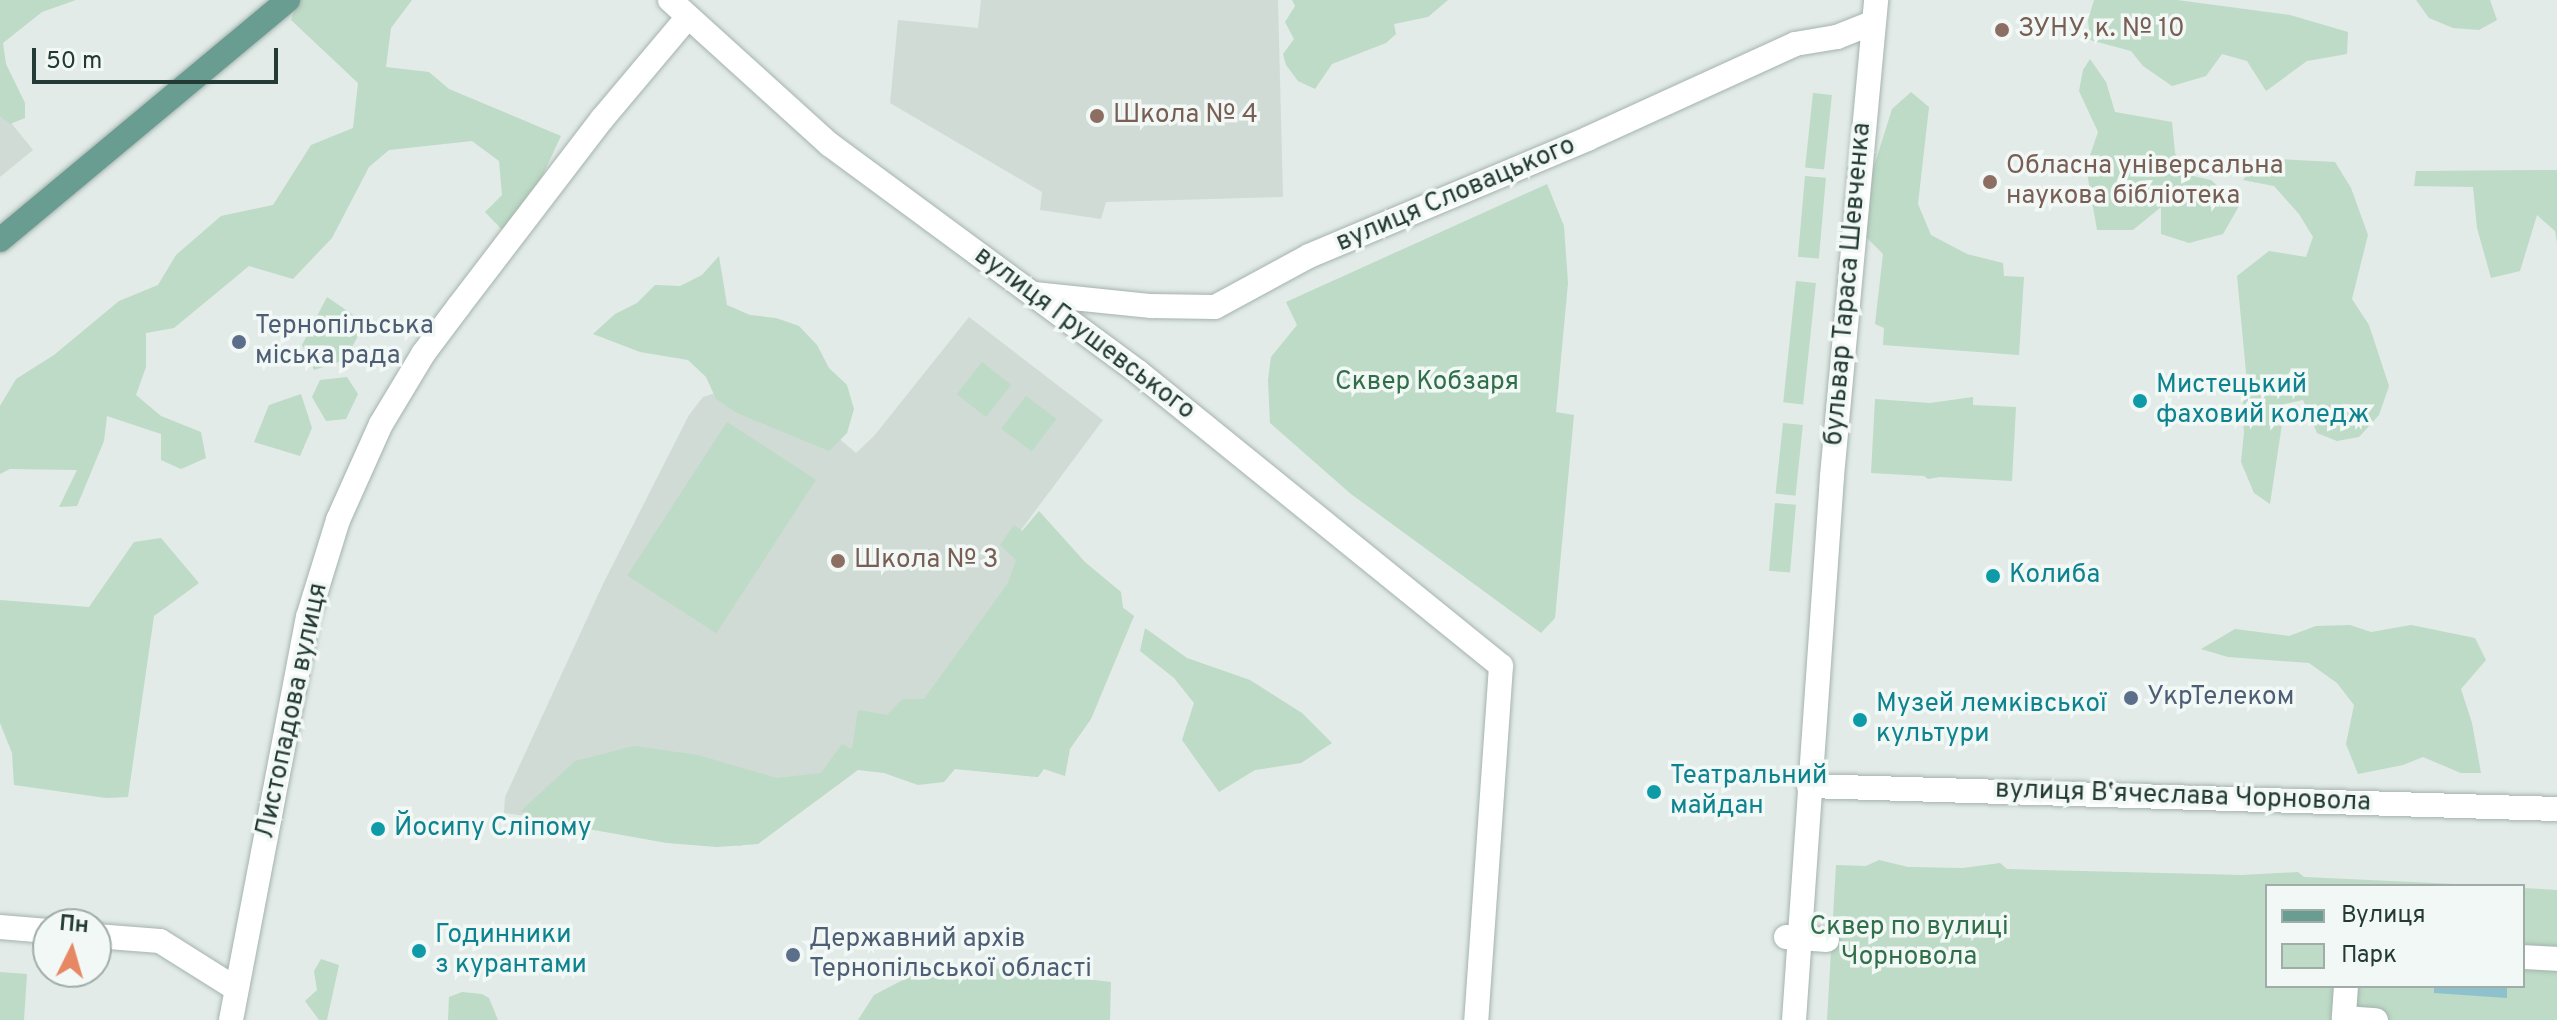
<!DOCTYPE html>
<meta charset="utf-8">
<style>
body{margin:0}
#map{position:relative;width:2557px;height:1020px;overflow:hidden;background:#e2ebe7;font-family:Overpass,sans-serif}
div>[style]{position:absolute}
.built>*{inset:0;background:#d0dbd6}
.green>*{inset:0;background:#bddbc6;transform-origin:0 0}
.water>*{inset:0;background:#8fc1cc}
.roads{filter:drop-shadow(0 0 2px #a5b3ae) drop-shadow(0 0 2px #a5b3ae)}
.minor>*{height:24px;margin:-12px;padding:0 12px;transform-origin:12px;border-radius:12px;background:#fff}
.major>*{height:24px;margin:-12px;padding:0 12px;transform-origin:12px;border-radius:12px;background:#6a9d91}
.dots>*{width:22px;height:22px;translate:-50% -50%;box-sizing:border-box;border:4px solid #f2f8f5;border-radius:50%}
span{translate:-50% -50%;white-space:nowrap;text-align:center;line-height:1.15;-webkit-text-stroke:7px #f2f8f5;paint-order:stroke}
.education-label{font-size:26px;color:#785e54}
.left{translate:0 -50%;text-align:left}
.street-label{font-size:26px;color:#243b35}
.service-label{font-size:26px;color:#4e5e75}
.park-label{font-size:26px;color:#316e4a}
.culture-label{font-size:26px;color:#0d838f}
.legend{position:absolute;left:2265px;top:884px;width:260px;height:104px;box-sizing:border-box;background:#f2f8f5;border:2px solid #a0aca8;margin:0;padding:10px 14px;list-style:none;font-size:24px;color:#243b35}
.legend li{display:flex;align-items:center;gap:16px;height:40px}
.legend b{width:40px;border:2px solid #a0aca8}
.north{position:absolute;left:32px;top:908px;width:80px;height:80px;box-sizing:border-box;background:#f2f8f5;border:2px solid #a0aca8;border-radius:50%;rotate:5deg;font-size:22px;font-weight:700;line-height:32px;text-align:center;color:#243b35}
.north::after{content:'';display:block;margin:auto;width:28px;height:36px;background:#e78865;clip-path:polygon(50% 0,100% 100%,50% 72%,0 100%)}
.scale{position:absolute;left:32px;top:48px;width:246px;height:36px;box-sizing:border-box;border:4px solid #243b35;border-top:0;padding-left:10px;font-size:24px;line-height:28px;white-space:nowrap;color:#243b35;-webkit-text-stroke:6px #f2f8f5;paint-order:stroke}
</style>
<div id="map">
<div class="built">
<i style="clip-path:polygon(981px 0,1278px 0,1283px 197px,1106px 202px,1101px 219px,1040px 210px,1042px 192px,890px 103px,898px 20px,978px 28px)"></i>
<i style="clip-path:polygon(0 109px,33px 150px,0 177px)"></i>
<i style="clip-path:polygon(969px 317px,1103px 420px,1021px 530px,1134px 616px,1038px 777px,851px 758px,741px 846px,504px 813px,505px 797px,603px 584px,689px 415px,703px 397px,731px 388px,829px 430px,856px 453px,874px 436px)"></i>
</div>
<div class="green">
<i style="clip-path:polygon(0 0,76px 0,42px 12px,3px 43px,6px 64px,25px 103px,25px 118px,10px 124px,0 116px)"></i>
<i style="clip-path:polygon(298px 0,412px 0,391px 28px,386px 67px,429px 72px,449px 89px,561px 136px,538px 185px,507px 235px,485px 212px,502px 195px,499px 161px,472px 141px,389px 150px,369px 167px,332px 238px,293px 279px,249px 266px,174px 328px,146px 333px,146px 367px,136px 395px,161px 416px,201px 432px,206px 458px,181px 469px,161px 460px,161px 434px,107px 416px,104px 441px,77px 506px,59px 507px,77px 470px,10px 469px,0 474px,0 406px,16px 379px,54px 355px,119px 301px,158px 285px,176px 255px,221px 216px,273px 205px,311px 145px,353px 128px,358px 83px,291px 20px)"></i>
<i style="clip-path:polygon(1292px 0,1448px 0,1428px 17px,1394px 24px,1396px 34px,1386px 43px,1332px 64px,1315px 89px,1298px 81px,1286px 65px,1283px 54px,1294px 39px,1285px 22px,1295px 6px)"></i>
<i style="clip-path:polygon(2094px 0,2177px 0,2290px 15px,2348px 32px,2347px 54px,2307px 61px,2266px 91px,2247px 61px,2222px 54px,2206px 76px,2172px 86px,2143px 66px,2131px 51px,2090px 40px,2088px 20px)"></i>
<i style="clip-path:polygon(2416px 0,2490px 0,2497px 20px,2479px 30px,2453px 28px,2429px 18px)"></i>
<i style="clip-path:polygon(2090px 59px,2106px 82px,2115px 112px,2172px 122px,2175px 153px,2189px 175px,2211px 180px,2239px 206px,2223px 234px,2189px 243px,2161px 234px,2161px 207px,2133px 230px,2097px 230px,2086px 167px,2098px 132px,2079px 91px,2083px 70px)"></i>
<i style="clip-path:polygon(1911px 92px,1929px 107px,1918px 204px,1931px 235px,1967px 254px,2003px 263px,2004px 276px,2024px 277px,2019px 355px,1883px 345px,1884px 328px,1875px 324px,1883px 254px,1865px 236px,1860px 211px,1892px 109px)"></i>
<i style="left:1813px;top:93px;width:19px;height:75px;rotate:6deg"></i>
<i style="clip-path:polygon(2260px 158px,2335px 162px,2351px 188px,2368px 235px,2352px 299px,2369px 325px,2389px 386px,2379px 415px,2359px 437px,2337px 441px,2317px 433px,2303px 400px,2285px 404px,2270px 504px,2254px 493px,2241px 462px,2244px 432px,2242px 407px,2247px 383px,2237px 276px,2269px 251px,2306px 257px,2313px 237px,2299px 214px,2274px 186px,2243px 180px)"></i>
<i style="clip-path:polygon(2557px 170px,2557px 243px,2555px 231px,2537px 215px,2520px 271px,2491px 278px,2477px 228px,2473px 187px,2414px 186px,2416px 171px)"></i>
<i style="left:1805px;top:176px;width:21px;height:81px;rotate:5deg"></i>
<i style="clip-path:polygon(1547px 184px,1564px 226px,1568px 283px,1556px 412px,1574px 415px,1555px 618px,1541px 633px,1351px 494px,1270px 423px,1268px 380px,1271px 357px,1297px 325px,1286px 302px)"></i>
<i style="clip-path:polygon(719px 256px,727px 305px,750px 315px,776px 318px,799px 326px,817px 345px,829px 368px,847px 385px,854px 409px,847px 433px,829px 451px,737px 413px,716px 399px,706px 377px,688px 360px,640px 352px,593px 334px,615px 314px,637px 303px,655px 285px,680px 286px,702px 275px)"></i>
<i style="left:1796px;top:281px;width:20px;height:122px;rotate:6deg"></i>
<i style="clip-path:polygon(327px 297px,365px 323px,345px 360px,314px 370px,302px 345px)"></i>
<i style="left:982px;top:362px;width:37px;height:41px;rotate:38deg"></i>
<i style="clip-path:polygon(347px 377px,358px 394px,346px 419px,326px 421px,312px 397px,320px 380px)"></i>
<i style="clip-path:polygon(301px 394px,312px 428px,300px 456px,254px 442px,269px 405px)"></i>
<i style="left:1026px;top:396px;width:38px;height:41px;rotate:37deg"></i>
<i style="clip-path:polygon(1973px 397px,1973px 405px,2016px 407px,2012px 481px,1940px 477px,1928px 479px,1924px 476px,1871px 473px,1875px 399px,1930px 403px)"></i>
<i style="left:727px;top:422px;width:106px;height:183px;rotate:33deg"></i>
<i style="left:1783px;top:423px;width:20px;height:71px;rotate:6deg"></i>
<i style="left:1775px;top:503px;width:21px;height:68px;rotate:5deg"></i>
<i style="clip-path:polygon(1039px 511px,1085px 562px,1121px 592px,1123px 608px,1134px 616px,1091px 719px,1070px 749px,1065px 776px,1044px 769px,1038px 777px,955px 769px,944px 782px,918px 785px,884px 773px,858px 770px,758px 844px,717px 847px,667px 843px,594px 830px,547px 828px,521px 811px,575px 761px,634px 746px,698px 755px,777px 778px,821px 773px,842px 744px,852px 749px,858px 710px,887px 715px,903px 699px,924px 699px,1008px 583px,1016px 560px,1000px 545px,1014px 525px,1022px 531px)"></i>
<i style="clip-path:polygon(161px 538px,199px 583px,154px 616px,128px 797px,106px 798px,14px 785px,12px 753px,0 723px,0 600px,89px 607px,134px 542px)"></i>
<i style="clip-path:polygon(2350px 625px,2371px 632px,2411px 625px,2475px 638px,2486px 660px,2461px 689px,2472px 723px,2481px 773px,2461px 773px,2423px 757px,2403px 765px,2358px 774px,2346px 744px,2354px 705px,2337px 683px,2309px 663px,2228px 657px,2201px 649px,2235px 629px,2289px 636px,2316px 626px)"></i>
<i style="clip-path:polygon(1145px 628px,1187px 658px,1250px 680px,1302px 713px,1332px 743px,1301px 763px,1255px 770px,1219px 792px,1182px 740px,1194px 703px,1174px 678px,1140px 651px)"></i>
<i style="clip-path:polygon(1879px 860px,1908px 867px,1963px 868px,2000px 863px,2007px 869px,2242px 875px,2298px 872px,2304px 877px,2499px 886px,2267px 886px,2267px 986px,2523px 986px,2523px 888px,2557px 890px,2557px 1020px,1827px 1020px,1836px 865px,1866px 866px)"></i>
<i style="clip-path:polygon(321px 959px,339px 965px,327px 1020px,319px 1020px,305px 1001px,317px 990px,314px 971px)"></i>
<i style="clip-path:polygon(975px 966px,1111px 982px,1110px 1020px,858px 1020px,874px 995px,924px 969px,952px 971px)"></i>
<i style="clip-path:polygon(0 972px,27px 974px,24px 1020px,0 1020px)"></i>
<i style="clip-path:polygon(462px 992px,482px 994px,489px 998px,498px 1020px,448px 1020px,449px 997px)"></i>
</div>
<div class="water">
<i style="clip-path:polygon(2434px 986px,2507px 986px,2507px 998px,2434px 993px)"></i>
</div>
<div class="roads">
<div class="minor">
<i style="left:670px;top:0;width:215px;rotate:42.2deg"></i>
<i style="left:829px;top:144px;width:384px;rotate:36.4deg"></i>
<i style="left:1138px;top:372px;width:467px;rotate:39deg"></i>
<i style="left:1501px;top:666px;width:355px;rotate:94deg"></i>
<i style="left:1034px;top:294px;width:118px;rotate:5.9deg"></i>
<i style="left:1151px;top:306px;width:64px;rotate:0.9deg"></i>
<i style="left:1215px;top:307px;width:107px;rotate:-28.5deg"></i>
<i style="left:1309px;top:256px;width:302px;rotate:-22.8deg"></i>
<i style="left:1587px;top:139px;width:229px;rotate:-24.5deg"></i>
<i style="left:1795px;top:44px;width:43px;rotate:-9.5deg"></i>
<i style="left:1837px;top:37px;width:38px;rotate:-22deg"></i>
<i style="left:1809px;top:786px;width:748px;rotate:1.76deg"></i>
<i style="left:0;top:927px;width:48px;rotate:4.8deg"></i>
<i style="left:96px;top:936px;width:64px;rotate:4.5deg"></i>
<i style="left:160px;top:941px;width:89px;rotate:32.1deg"></i>
<i style="left:1786px;top:937px;width:41px;rotate:4.2deg"></i>
<i style="left:2523px;top:957px;width:34px;rotate:3deg"></i>
<i style="left:2346px;top:986px;width:32px;rotate:94deg"></i>
<i style="left:2344px;top:1018px;width:32px;rotate:4deg"></i>
<i style="left:231px;top:1020px;width:410px;rotate:-79.2deg"></i>
<i style="left:308px;top:617px;width:102px;rotate:-72.8deg"></i>
<i style="left:338px;top:520px;width:105px;rotate:-65.9deg"></i>
<i style="left:381px;top:424px;width:82px;rotate:-59deg"></i>
<i style="left:423px;top:354px;width:60px;rotate:-53.1deg"></i>
<i style="left:459px;top:306px;width:235px;rotate:-52.6deg"></i>
<i style="left:602px;top:119px;width:133px;rotate:-49.9deg"></i>
<i style="left:1794px;top:1020px;width:545px;rotate:-86deg"></i>
<i style="left:1832px;top:476px;width:478px;rotate:-84.7deg"></i>
</div>
<div class="major">
<i style="left:0;top:240px;width:375px;rotate:-39.8deg"></i>
</div>
</div>
<div class="dots">
<i style="left:2002px;top:30px;background:#8d6e63"></i>
<i style="left:1097px;top:116px;background:#8d6e63"></i>
<i style="left:1990px;top:182px;background:#8d6e63"></i>
<i style="left:239px;top:342px;background:#5c6f8a"></i>
<i style="left:2140px;top:401px;background:#0f9aa8"></i>
<i style="left:838px;top:561px;background:#8d6e63"></i>
<i style="left:1993px;top:576px;background:#0f9aa8"></i>
<i style="left:2131px;top:698px;background:#5c6f8a"></i>
<i style="left:1860px;top:720px;background:#0f9aa8"></i>
<i style="left:1654px;top:792px;background:#0f9aa8"></i>
<i style="left:378px;top:829px;background:#0f9aa8"></i>
<i style="left:419px;top:951px;background:#0f9aa8"></i>
<i style="left:793px;top:955px;background:#5c6f8a"></i>
</div>
<div class="education-label">
<span class="left" style="left:2018px;top:30px">ЗУНУ, к. № 10</span>
<span class="left" style="left:1113px;top:116px">Школа № 4</span>
<span class="left" style="left:2006px;top:182px">Обласна універсальна<br>наукова бібліотека</span>
<span class="left" style="left:854px;top:561px">Школа № 3</span>
</div>
<div class="street-label">
<span style="left:1456px;top:195px;rotate:-23deg">вулиця Словацького</span>
<span style="left:1849px;top:284px;rotate:-85deg">бульвар Тараса Шевченка</span>
<span style="left:1084px;top:334px;rotate:37deg">вулиця Грушевського</span>
<span style="left:293px;top:711px;rotate:-78deg">Листопадова вулиця</span>
<span style="left:2183px;top:797px;rotate:2deg">вулиця Вʼячеслава Чорновола</span>
</div>
<div class="service-label">
<span class="left" style="left:255px;top:342px">Тернопільська<br>міська рада</span>
<span class="left" style="left:2147px;top:698px">УкрТелеком</span>
<span class="left" style="left:809px;top:955px">Державний архів<br>Тернопільської області</span>
</div>
<div class="park-label">
<span style="left:1427px;top:383px">Сквер Кобзаря</span>
<span style="left:1909px;top:943px">Сквер по вулиці<br>Чорновола</span>
</div>
<div class="culture-label">
<span class="left" style="left:2156px;top:401px">Мистецький<br>фаховий коледж</span>
<span class="left" style="left:2009px;top:576px">Колиба</span>
<span class="left" style="left:1876px;top:720px">Музей лемківської<br>культури</span>
<span class="left" style="left:1670px;top:792px">Театральний<br>майдан</span>
<span class="left" style="left:394px;top:829px">Йосипу Сліпому</span>
<span class="left" style="left:435px;top:951px">Годинники<br>з курантами</span>
</div>
<ul class="legend">
<li><b style="height:10px;background:#6a9d91"></b>Вулиця</li>
<li><b style="height:22px;background:#bddbc6"></b>Парк</li>
</ul>
<div class="north">Пн</div>
<div class="scale">50 m</div>
</div>
